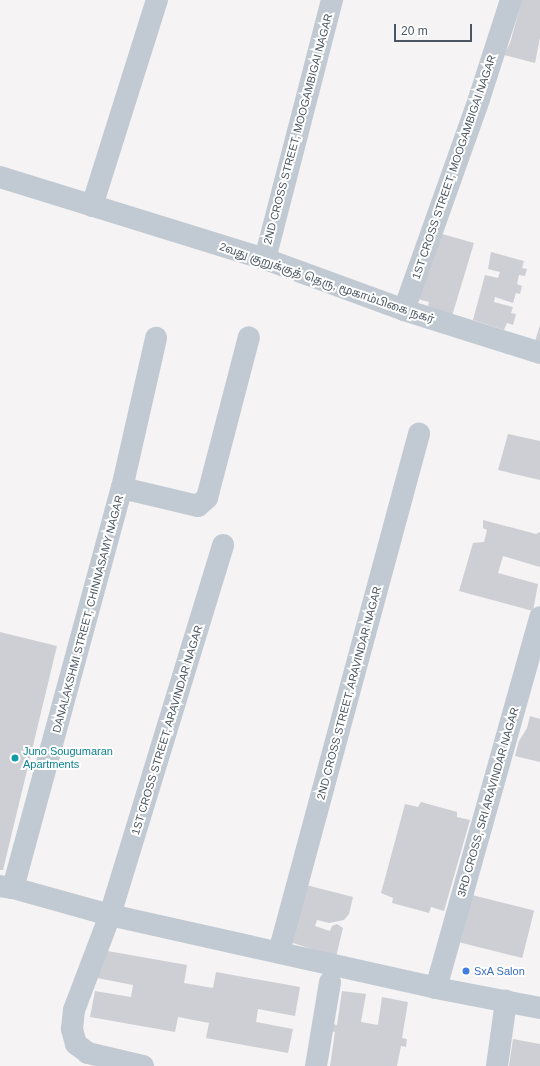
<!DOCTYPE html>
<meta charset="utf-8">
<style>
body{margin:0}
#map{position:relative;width:540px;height:1066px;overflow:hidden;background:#f5f3f3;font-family:Helvetica,"Noto Sans Tamil",sans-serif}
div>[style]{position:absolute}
.building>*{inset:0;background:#cdcfd5;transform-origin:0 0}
.minor>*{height:22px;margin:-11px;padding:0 11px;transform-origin:11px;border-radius:11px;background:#c1cad2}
.dots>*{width:11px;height:11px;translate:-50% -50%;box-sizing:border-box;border:2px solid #fff;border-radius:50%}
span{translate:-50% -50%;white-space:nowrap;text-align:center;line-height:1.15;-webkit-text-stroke:4px #fff;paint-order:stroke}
.street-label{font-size:11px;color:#4a5661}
.culture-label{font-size:11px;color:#0d838f}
.left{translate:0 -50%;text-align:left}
.shop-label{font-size:11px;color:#366cbe}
.scale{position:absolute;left:394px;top:24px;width:78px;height:18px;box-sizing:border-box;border:2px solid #4a5661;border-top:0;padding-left:5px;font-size:12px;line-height:14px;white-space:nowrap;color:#4a5661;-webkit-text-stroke:3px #fff;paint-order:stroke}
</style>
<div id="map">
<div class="building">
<i style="clip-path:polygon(522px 0,540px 0,540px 38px,535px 63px,504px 55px,510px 43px)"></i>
<i style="clip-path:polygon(435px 232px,474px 243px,452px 316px,427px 310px,429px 302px,414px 298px)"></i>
<i style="clip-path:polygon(491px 252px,524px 261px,522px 268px,527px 269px,525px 276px,519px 275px,517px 284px,522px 286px,520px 294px,516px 293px,513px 303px,495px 297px,494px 302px,513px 307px,511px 313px,516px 314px,513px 325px,507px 323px,504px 330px,473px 320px,485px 275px,498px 278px,500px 272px,488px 269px)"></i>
<i style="clip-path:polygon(540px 325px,540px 350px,533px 348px)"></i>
<i style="clip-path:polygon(508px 434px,540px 441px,540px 480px,498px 470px)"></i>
<i style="clip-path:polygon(483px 520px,536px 534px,540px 532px,540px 567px,503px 556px,498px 573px,538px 584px,533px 611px,459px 591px,473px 543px,484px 542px,487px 530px,483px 528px)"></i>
<i style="clip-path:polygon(0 632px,57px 646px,3px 870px,0 870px)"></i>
<i style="clip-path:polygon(530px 716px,540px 719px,540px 762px,515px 756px,519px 741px,527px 728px)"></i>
<i style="clip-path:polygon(421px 802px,457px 812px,457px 817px,470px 820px,444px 911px,431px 907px,429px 913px,392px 903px,393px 898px,381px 893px,405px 804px,418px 807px)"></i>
<i style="clip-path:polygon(306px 885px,353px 897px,349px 914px,344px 920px,329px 923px,317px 920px,315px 926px,330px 931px,332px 926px,337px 924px,343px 928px,336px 957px,290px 942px)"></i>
<i style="left:472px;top:895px;width:64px;height:49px;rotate:14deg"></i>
<i style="clip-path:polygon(102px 950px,187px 965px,184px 983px,213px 988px,216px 972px,300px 987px,295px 1016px,258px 1009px,256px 1022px,293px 1029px,288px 1053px,206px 1038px,209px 1023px,178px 1017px,175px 1032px,90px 1017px,95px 991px,131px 997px,133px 985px,97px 978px)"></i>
<i style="clip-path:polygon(342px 991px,366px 994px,361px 1022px,378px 1025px,382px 997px,408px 1002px,402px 1038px,407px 1039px,406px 1047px,401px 1046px,397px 1066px,330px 1066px,335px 1032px,328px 1031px,330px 1023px,337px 1025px)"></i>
<i style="clip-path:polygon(513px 1039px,540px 1044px,540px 1066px,509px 1066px)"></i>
</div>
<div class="minor">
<i style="left:0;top:177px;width:277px;rotate:17.2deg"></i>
<i style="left:265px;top:259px;width:148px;rotate:20.1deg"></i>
<i style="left:404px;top:310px;width:143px;rotate:17.5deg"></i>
<i style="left:92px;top:206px;width:216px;rotate:-72.5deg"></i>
<i style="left:265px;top:259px;width:268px;rotate:-75.5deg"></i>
<i style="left:404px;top:310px;width:224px;rotate:-70.4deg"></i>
<i style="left:479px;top:99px;width:104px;rotate:-72.1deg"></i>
<i style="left:122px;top:488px;width:78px;rotate:13.3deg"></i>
<i style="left:198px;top:506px;width:12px;rotate:-42deg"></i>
<i style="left:207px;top:498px;width:166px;rotate:-75.4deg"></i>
<i style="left:0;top:886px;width:13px;rotate:9deg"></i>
<i style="left:13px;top:888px;width:101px;rotate:15.6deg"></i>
<i style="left:110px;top:915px;width:334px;rotate:12.6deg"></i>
<i style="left:436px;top:988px;width:106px;rotate:10.9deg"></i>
<i style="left:13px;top:888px;width:415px;rotate:-74.8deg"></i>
<i style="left:122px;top:488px;width:154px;rotate:-77.2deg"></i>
<i style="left:279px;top:952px;width:537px;rotate:-74.88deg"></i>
<i style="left:436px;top:988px;width:385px;rotate:-74.3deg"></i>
<i style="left:143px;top:1066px;width:57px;rotate:-166.7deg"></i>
<i style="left:88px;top:1053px;width:15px;rotate:-143deg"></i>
<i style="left:76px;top:1044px;width:16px;rotate:-105deg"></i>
<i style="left:72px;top:1029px;width:19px;rotate:-84deg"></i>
<i style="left:74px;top:1010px;width:102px;rotate:-69.2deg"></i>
<i style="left:110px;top:915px;width:387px;rotate:-73deg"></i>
<i style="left:316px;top:1066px;width:85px;rotate:-80.5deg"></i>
<i style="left:497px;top:1066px;width:66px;rotate:-82.1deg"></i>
</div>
<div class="dots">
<i style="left:15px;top:758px;background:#0f9aa8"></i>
<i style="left:466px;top:971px;background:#3f7fe0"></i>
</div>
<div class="street-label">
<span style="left:298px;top:129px;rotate:-75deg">2ND CROSS STREET, MOOGAMBIGAI NAGAR</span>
<span style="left:454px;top:167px;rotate:-71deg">1ST CROSS STREET, MOOGAMBIGAI NAGAR</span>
<span style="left:327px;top:283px;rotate:19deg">2வது குறுக்குத் தெரு, மூகாம்பிகை நகர்</span>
<span style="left:88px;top:614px;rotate:-75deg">DANALAKSHMI STREET, CHINNASAMY NAGAR</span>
<span style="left:349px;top:693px;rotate:-75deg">2ND CROSS STREET, ARAVINDAR NAGAR</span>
<span style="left:167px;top:730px;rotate:-73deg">1ST CROSS STREET, ARAVINDAR NAGAR</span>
<span style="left:488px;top:802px;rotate:-74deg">3RD CROSS, SRI ARAVINDAR NAGAR</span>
</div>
<div class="culture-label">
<span class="left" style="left:23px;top:758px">Juno Sougumaran<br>Apartments</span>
</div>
<div class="shop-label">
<span class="left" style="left:474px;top:971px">SxA Salon</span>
</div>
<div class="scale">20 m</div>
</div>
